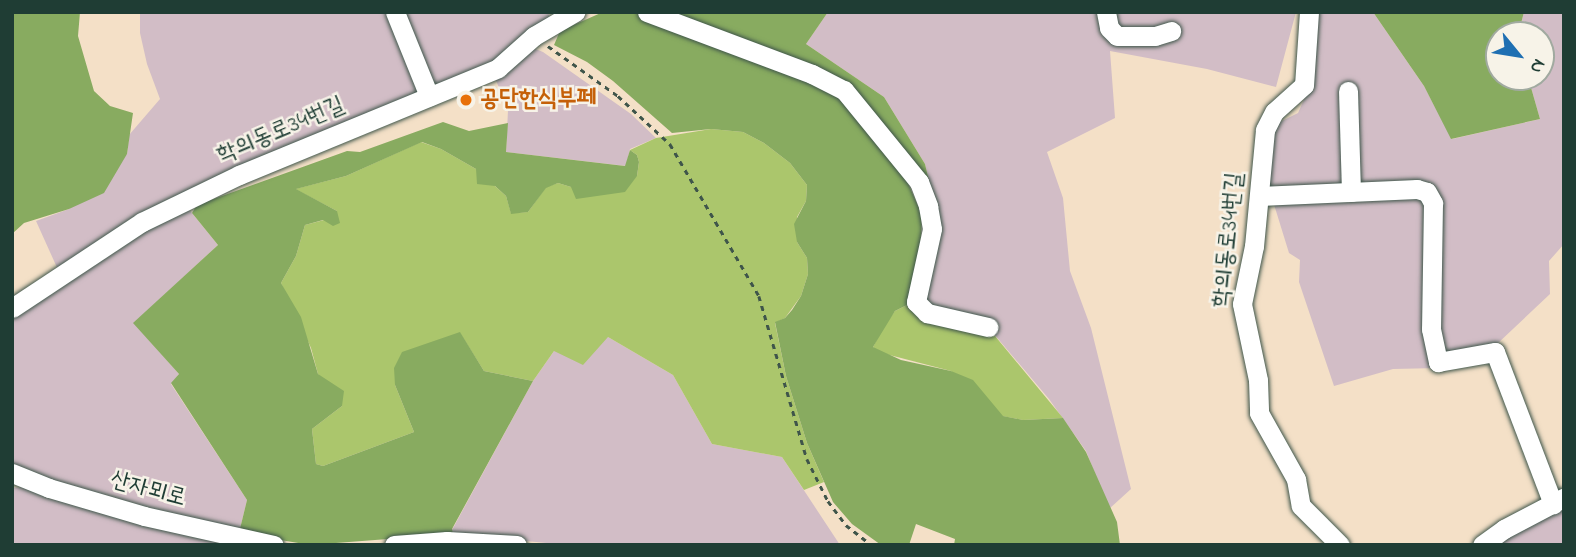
<!DOCTYPE html>
<meta charset="utf-8">
<style>
body{margin:0}
#map{position:relative;width:1576px;height:557px;overflow:hidden;background:#f4e0c7;font-family:"Indie Flower","Poor Story",sans-serif}
div>[style]{position:absolute}
.industrial>*{inset:0;background:#d2bdc6}
.green>*{inset:0;background:#abc66c}
.forest>*{inset:0;background:#88ab60}
.path>*{height:2.5px;margin-top:-1.25px;transform-origin:0;background:repeating-linear-gradient(90deg,#3f554a 0 5px,transparent 0 10px)}
.roads{filter:drop-shadow(0 0 2px #3f554a) drop-shadow(0 0 2px #3f554a)}
.minor>*{height:19px;margin:-9.5px;padding:0 9.5px;transform-origin:9.5px;border-radius:9.5px;background:#fff}
.dots>*{width:19px;height:19px;translate:-50% -50%;box-sizing:border-box;border:4px solid #f7f3e8;border-radius:50%}
span{translate:-50% -50%;white-space:nowrap;text-align:center;line-height:1.15;-webkit-text-stroke:5px #f7f3e8;paint-order:stroke}
.food-label{font-size:24px;color:#c56008;font-weight:700}
.left{translate:0 -50%;text-align:left}
.street-label{font-size:24px;color:#1f3d34}
.frame{position:absolute;inset:0;border:14px solid #1f3d34;pointer-events:none}
.north{position:absolute;left:1485px;top:21px;width:70px;height:70px;box-sizing:border-box;background:#f7f3e8;border:2px solid #a1aaa0;border-radius:50%;rotate:120deg;font-size:19px;font-weight:700;line-height:28px;text-align:center;color:#1f3d34}
.north::after{content:'';display:block;margin:auto;width:24px;height:32px;background:#1f6fb2;clip-path:polygon(50% 0,100% 100%,50% 72%,0 100%)}
</style>
<div id="map">
<div class="industrial">
<i style="clip-path:polygon(140px 12px,548px 12px,550px 19px,499px 60px,59px 272px,36px 221px,69px 209px,127px 154px,129px 135px,160px 99px,147px 64px,140px 33px)"></i>
<i style="clip-path:polygon(828px 12px,1296px 12px,1276px 87px,1207px 69px,1110px 51px,1115px 118px,1047px 152px,1063px 198px,1070px 271px,1091px 328px,1131px 489px,1109px 509px,1086px 451px,1049px 399px,988px 327px,916px 302px,930px 185px,925px 164px,884px 97px,806px 44px)"></i>
<i style="clip-path:polygon(1312px 12px,1373px 12px,1424px 86px,1452px 139px,1540px 119px,1528px 77px,1541px 77px,1541px 35px,1518px 35px,1524px 12px,1564px 12px,1564px 244px,1549px 261px,1550px 294px,1497px 344px,1439px 368px,1393px 369px,1334px 386px,1299px 282px,1300px 260px,1289px 253px,1268px 185px,1272px 126px,1298px 113px,1311px 84px)"></i>
<i style="clip-path:polygon(533px 48px,543px 52px,631px 114px,656px 138px,630px 149px,626px 166px,506px 152px,508px 110px,495px 78px)"></i>
<i style="clip-path:polygon(187px 207px,218px 245px,134px 323px,179px 374px,171px 384px,247px 500px,239px 533px,38px 479px,12px 463px,12px 315px,149px 223px)"></i>
<i style="clip-path:polygon(608px 337px,673px 375px,712px 444px,782px 457px,840px 545px,567px 545px,453px 534px,452px 530px,533px 381px,554px 351px)"></i>
<i style="clip-path:polygon(23px 487px,217px 542px,221px 545px,12px 545px,12px 488px)"></i>
<i style="clip-path:polygon(1564px 504px,1564px 545px,1490px 545px)"></i>
</div>
<div class="green">
<i style="clip-path:polygon(711px 129px,743px 132px,764px 143px,790px 163px,807px 185px,806px 201px,797px 217px,797px 242px,807px 258px,808px 274px,801px 296px,785px 318px,775px 323px,786px 376px,807px 443px,824px 482px,804px 490px,782px 457px,712px 444px,673px 375px,608px 337px,583px 365px,554px 351px,533px 381px,484px 371px,460px 333px,395px 385px,414px 432px,323px 466px,316px 464px,312px 429px,342px 406px,318px 374px,311px 348px,281px 283px,296px 256px,305px 225px,324px 220px,337px 211px,295px 189px,346px 176px,421px 142px,441px 149px,476px 169px,506px 196px,511px 213px,528px 212px,546px 187px,558px 183px,571px 187px,637px 176px,639px 162px,637px 155px,630px 150px,656px 138px)"></i>
<i style="clip-path:polygon(911px 303px,920px 317px,995px 336px,1063px 418px,1023px 420px,1002px 416px,951px 371px,878px 352px,873px 347px,884px 326px,895px 311px)"></i>
</div>
<div class="forest">
<i style="clip-path:polygon(12px 12px,80px 12px,78px 36px,94px 91px,110px 106px,133px 113px,127px 154px,104px 193px,69px 209px,24px 223px,12px 234px)"></i>
<i style="clip-path:polygon(603px 12px,636px 13px,810px 80px,831px 91px,875px 136px,907px 181px,922px 215px,920px 251px,911px 303px,895px 311px,873px 347px,901px 360px,951px 371px,973px 380px,1003px 416px,1023px 420px,1063px 418px,1086px 452px,1117px 522px,1120px 545px,954px 545px,955px 539px,916px 524px,909px 545px,881px 545px,852px 524px,833px 502px,807px 443px,786px 376px,775px 322px,785px 318px,792px 310px,801px 296px,808px 274px,807px 258px,797px 242px,794px 224px,806px 201px,807px 185px,790px 163px,764px 143px,743px 132px,711px 129px,672px 133px,613px 81px,587px 62px,554px 45px,560px 31px)"></i>
<i style="clip-path:polygon(660px 12px,828px 12px,806px 44px,884px 97px,925px 164px,929px 181px,923px 180px,856px 93px)"></i>
<i style="clip-path:polygon(1373px 12px,1524px 12px,1518px 35px,1499px 35px,1499px 77px,1528px 77px,1540px 119px,1451px 139px,1424px 86px)"></i>
<i style="clip-path:polygon(443px 122px,469px 131px,508px 123px,506px 152px,625px 166px,630px 150px,637px 155px,639px 162px,637px 176px,625px 192px,576px 199px,571px 187px,558px 183px,546px 188px,528px 212px,511px 214px,506px 196px,495px 186px,477px 184px,476px 169px,441px 149px,422px 142px,346px 176px,296px 189px,337px 211px,340px 223px,333px 226px,323px 220px,305px 225px,296px 256px,281px 283px,301px 317px,318px 374px,344px 391px,342px 406px,312px 429px,316px 464px,323px 466px,414px 432px,395px 385px,394px 368px,402px 352px,460px 332px,484px 371px,533px 381px,452px 529px,453px 534px,310px 545px,239px 533px,247px 500px,171px 383px,179px 374px,133px 323px,218px 245px,192px 213px,197px 205px,347px 151px,360px 152px)"></i>
</div>
<div class="path">
<i style="left:548px;top:46px;width:86px;rotate:35.5deg"></i>
<i style="left:618px;top:96px;width:71px;rotate:42.7deg"></i>
<i style="left:670px;top:144px;width:176px;rotate:59.6deg"></i>
<i style="left:759px;top:296px;width:170px;rotate:73.6deg"></i>
<i style="left:807px;top:459px;width:47px;rotate:63.4deg"></i>
<i style="left:828px;top:501px;width:30px;rotate:53deg"></i>
<i style="left:846px;top:525px;width:33px;rotate:38deg"></i>
</div>
<div class="roads">
<div class="minor">
<i style="left:395px;top:12px;width:91px;rotate:68deg"></i>
<i style="left:647px;top:12px;width:176px;rotate:20.6deg"></i>
<i style="left:812px;top:74px;width:36px;rotate:27deg"></i>
<i style="left:844px;top:90px;width:119px;rotate:50.8deg"></i>
<i style="left:919px;top:182px;width:26px;rotate:69deg"></i>
<i style="left:928px;top:206px;width:23px;rotate:80deg"></i>
<i style="left:932px;top:229px;width:75px;rotate:102.4deg"></i>
<i style="left:916px;top:302px;width:16px;rotate:45deg"></i>
<i style="left:927px;top:313px;width:63px;rotate:12.9deg"></i>
<i style="left:1106px;top:12px;width:16px;rotate:79deg"></i>
<i style="left:1109px;top:28px;width:11px;rotate:45deg"></i>
<i style="left:1117px;top:36px;width:38px"></i>
<i style="left:1155px;top:36px;width:17px;rotate:-17deg"></i>
<i style="left:1309px;top:12px;width:73px;rotate:93.9deg"></i>
<i style="left:1304px;top:85px;width:40px;rotate:138deg"></i>
<i style="left:1274px;top:112px;width:20px;rotate:117deg"></i>
<i style="left:1265px;top:130px;width:117px;rotate:95.4deg"></i>
<i style="left:1254px;top:246px;width:59px;rotate:101.7deg"></i>
<i style="left:1242px;top:304px;width:78px;rotate:78.1deg"></i>
<i style="left:1258px;top:380px;width:33px;rotate:88deg"></i>
<i style="left:1259px;top:413px;width:76px;rotate:60.7deg"></i>
<i style="left:1296px;top:479px;width:27px;rotate:80deg"></i>
<i style="left:1301px;top:506px;width:55px;rotate:45deg"></i>
<i style="left:1348px;top:91px;width:101px;rotate:88.3deg"></i>
<i style="left:1259px;top:196px;width:158px;rotate:-2.5deg"></i>
<i style="left:1417px;top:189px;width:10px;rotate:17deg"></i>
<i style="left:1427px;top:192px;width:13px;rotate:61deg"></i>
<i style="left:1433px;top:203px;width:126px;rotate:90.9deg"></i>
<i style="left:1431px;top:329px;width:34px;rotate:78deg"></i>
<i style="left:1438px;top:362px;width:58px;rotate:-10deg"></i>
<i style="left:1495px;top:352px;width:163px;rotate:69.1deg"></i>
<i style="left:12px;top:308px;width:156px;rotate:-33.5deg"></i>
<i style="left:142px;top:222px;width:108px;rotate:-25.9deg"></i>
<i style="left:239px;top:175px;width:280px;rotate:-22.4deg"></i>
<i style="left:498px;top:68px;width:48px;rotate:-41.6deg"></i>
<i style="left:534px;top:36px;width:48px;rotate:-30.3deg"></i>
<i style="left:12px;top:473px;width:40px;rotate:22deg"></i>
<i style="left:49px;top:488px;width:99px;rotate:16.4deg"></i>
<i style="left:144px;top:516px;width:133px;rotate:12.6deg"></i>
<i style="left:394px;top:545px;width:53px;rotate:-4.3deg"></i>
<i style="left:447px;top:541px;width:70px;rotate:3.3deg"></i>
<i style="left:1482px;top:545px;width:27px;rotate:-36deg"></i>
<i style="left:1504px;top:529px;width:67px;rotate:-27.7deg"></i>
</div>
</div>
<div class="dots">
<i style="left:466px;top:100px;background:#e8710a"></i>
</div>
<div class="food-label">
<span class="left" style="left:480px;top:100px">공단한식부페</span>
</div>
<div class="street-label">
<span style="left:281px;top:131px;rotate:-23deg">학의동로34번길</span>
<span style="left:1229px;top:240px;rotate:-84deg">학의동로34번길</span>
<span style="left:148px;top:490px;rotate:15deg">산자뫼로</span>
</div>
<div class="frame"></div>
<div class="north">N</div>
</div>
